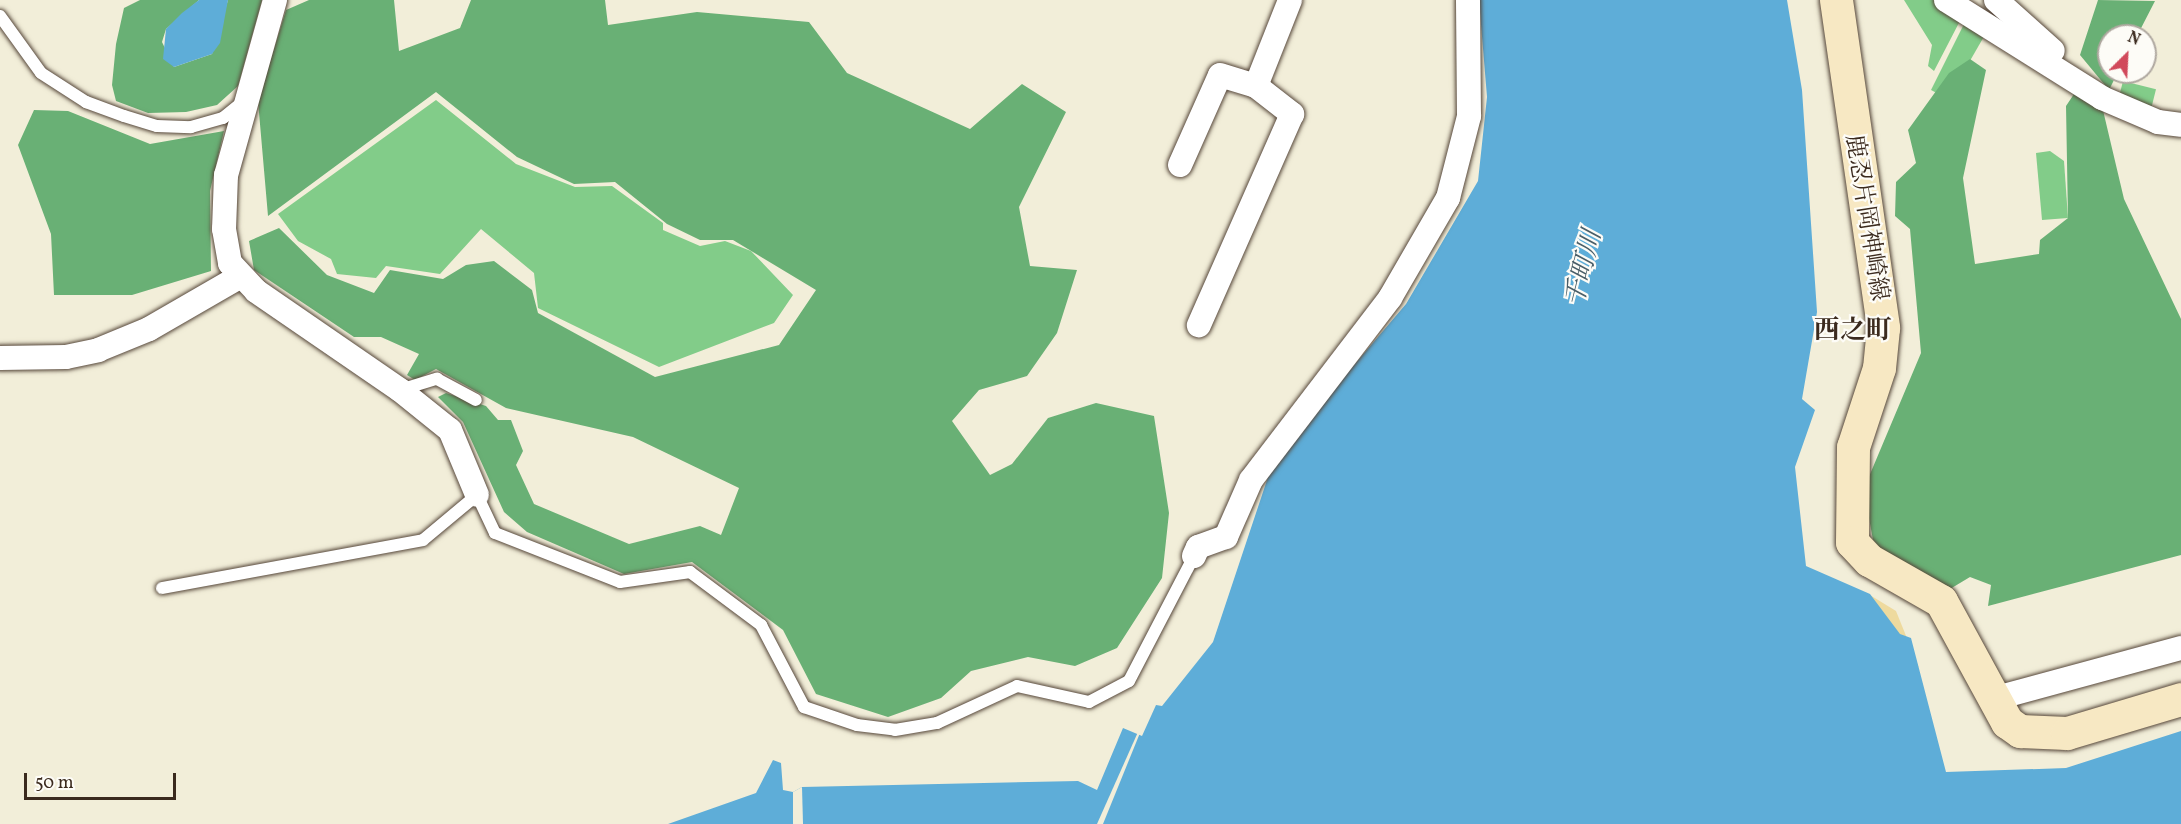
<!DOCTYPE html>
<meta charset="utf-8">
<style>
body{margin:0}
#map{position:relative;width:2181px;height:824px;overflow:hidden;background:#f2eed9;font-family:Vollkorn,"Noto Serif JP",serif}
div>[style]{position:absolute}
.green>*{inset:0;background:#82cc89;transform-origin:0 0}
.forest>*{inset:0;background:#69b075}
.sand>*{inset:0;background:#eeda9e}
.water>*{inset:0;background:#5eadd8}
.pier>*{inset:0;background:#f2eed9}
.roads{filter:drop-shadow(0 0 2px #56473a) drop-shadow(0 0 2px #56473a)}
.lane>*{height:12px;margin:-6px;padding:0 6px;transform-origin:6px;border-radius:6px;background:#fff}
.street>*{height:24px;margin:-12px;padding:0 12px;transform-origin:12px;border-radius:12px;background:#fff}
.secondary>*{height:33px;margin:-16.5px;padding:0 16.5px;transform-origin:16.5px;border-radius:16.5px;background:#f7e8c3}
span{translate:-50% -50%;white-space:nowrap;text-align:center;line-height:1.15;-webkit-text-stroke:4.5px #fdfcf7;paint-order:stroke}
.street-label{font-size:24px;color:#3b2a1e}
.water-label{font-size:26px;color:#495e68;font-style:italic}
.neighbourhood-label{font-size:26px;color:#3b2a1e;font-weight:700}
.north{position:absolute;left:2097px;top:24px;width:60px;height:60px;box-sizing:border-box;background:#fdfcf7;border:2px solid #afa8a0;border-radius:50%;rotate:24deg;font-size:16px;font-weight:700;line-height:24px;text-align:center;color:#3b2a1e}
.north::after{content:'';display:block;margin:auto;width:21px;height:27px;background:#d1495b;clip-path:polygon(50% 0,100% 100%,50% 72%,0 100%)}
.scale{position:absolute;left:24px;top:773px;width:152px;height:27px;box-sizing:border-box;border:3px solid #3b2a1e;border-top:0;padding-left:8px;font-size:18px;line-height:21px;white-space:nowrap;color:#3b2a1e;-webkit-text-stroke:4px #fdfcf7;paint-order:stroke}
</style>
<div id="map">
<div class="green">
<i style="clip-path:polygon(1904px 0,1933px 0,1962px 17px,1934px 71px,1928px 66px,1932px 45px)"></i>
<i style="clip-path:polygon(1966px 20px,1986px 33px,1948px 99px,1931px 90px)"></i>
<i style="left:2123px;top:81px;width:34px;height:19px;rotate:14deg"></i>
<i style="clip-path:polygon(436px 100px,516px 164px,575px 187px,612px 186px,663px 223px,663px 230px,700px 246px,725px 241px,751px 251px,793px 295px,774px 323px,659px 367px,538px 308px,534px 273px,481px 229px,440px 274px,386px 266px,376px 278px,337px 274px,331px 259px,298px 241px,278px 214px)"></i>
<i style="clip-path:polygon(2050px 151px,2064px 161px,2068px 218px,2042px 220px,2036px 153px)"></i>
</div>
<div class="forest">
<i style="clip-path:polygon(140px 0,199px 0,166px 29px,162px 42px,174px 67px,212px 54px,228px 0,262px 0,238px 86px,217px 105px,186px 112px,148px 113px,116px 101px,112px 85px,116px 44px,124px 8px)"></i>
<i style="clip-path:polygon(309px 0,394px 0,399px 51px,460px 28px,471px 0,605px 0,608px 25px,697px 12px,809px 22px,847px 73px,970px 129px,1022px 84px,1066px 112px,1019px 207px,1030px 266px,1077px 270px,1057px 333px,1027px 376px,979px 390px,952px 421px,990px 475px,1012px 464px,1048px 418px,1096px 403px,1154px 416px,1169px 513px,1162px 578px,1117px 648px,1075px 666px,1028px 657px,971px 671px,941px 698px,888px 717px,816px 694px,783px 630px,692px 562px,624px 574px,527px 532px,504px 512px,463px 422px,438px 397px,446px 393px,486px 406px,498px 420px,511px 420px,523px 451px,516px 465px,534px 504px,629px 544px,700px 526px,721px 535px,739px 488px,633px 437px,506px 408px,436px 369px,415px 380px,407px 375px,419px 354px,381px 337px,354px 337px,254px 270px,249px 241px,279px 228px,327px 275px,374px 293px,390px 270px,443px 279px,466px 265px,494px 261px,532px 290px,538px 313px,655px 377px,779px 345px,816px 290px,733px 240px,700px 240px,667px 224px,615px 182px,574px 184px,517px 157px,436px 92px,268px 216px,258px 101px,286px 10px)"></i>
<i style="clip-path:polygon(2098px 0,2155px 1px,2137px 36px,2109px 36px,2109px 72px,2118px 72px,2109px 90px,2080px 55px)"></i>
<i style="clip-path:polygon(1970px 59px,1986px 70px,1963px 178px,1975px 264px,2039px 254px,2040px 240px,2068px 218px,2066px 106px,2076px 91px,2102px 106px,2124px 199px,2181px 319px,2181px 555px,1988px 606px,1991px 585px,1970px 577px,1950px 589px,1895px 563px,1873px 540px,1869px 518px,1868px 479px,1921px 353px,1910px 229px,1895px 216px,1896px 182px,1916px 163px,1908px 130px,1949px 73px)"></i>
<i style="clip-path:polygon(34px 110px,68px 111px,150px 144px,224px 131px,210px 191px,211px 271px,132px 295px,54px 295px,51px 234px,18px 145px)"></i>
</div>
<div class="sand">
<i style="clip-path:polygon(1865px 592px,1896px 611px,1919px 668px)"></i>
</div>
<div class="water">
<i style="clip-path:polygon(228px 0,220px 43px,212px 54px,174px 67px,163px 59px,166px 29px,182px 13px,199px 0)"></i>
<i style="clip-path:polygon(1479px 0,1787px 0,1802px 90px,1817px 312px,1802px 399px,1815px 410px,1795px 467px,1806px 566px,1870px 594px,1900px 634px,1911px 638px,1946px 772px,2066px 768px,2181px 731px,2181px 824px,668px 824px,756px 793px,773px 760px,781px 763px,783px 790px,793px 792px,802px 787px,1078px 781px,1097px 790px,1123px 728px,1142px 736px,1156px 705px,1162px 706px,1213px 642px,1274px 459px,1406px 304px,1478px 181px,1487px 97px)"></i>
</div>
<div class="pier">
<i style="clip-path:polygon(1144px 723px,1103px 824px,1097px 824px,1138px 732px)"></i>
<i style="clip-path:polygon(802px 787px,803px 824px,793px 824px,793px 792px)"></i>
</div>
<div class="roads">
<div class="lane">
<i style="left:0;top:16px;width:70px;rotate:54.3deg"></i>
<i style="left:41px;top:73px;width:54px;rotate:32.8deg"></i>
<i style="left:86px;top:102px;width:40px;rotate:20.2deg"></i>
<i style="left:124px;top:116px;width:34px;rotate:17deg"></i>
<i style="left:157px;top:126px;width:34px;rotate:2deg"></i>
<i style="left:191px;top:127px;width:33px;rotate:-16deg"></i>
<i style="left:223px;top:118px;width:27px;rotate:-39deg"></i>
<i style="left:400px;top:390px;width:39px;rotate:-17deg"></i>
<i style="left:437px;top:379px;width:44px;rotate:28.3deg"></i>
<i style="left:162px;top:588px;width:265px;rotate:-10.4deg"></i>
<i style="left:423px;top:540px;width:70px;rotate:-39.8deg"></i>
<i style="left:477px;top:495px;width:42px;rotate:64.7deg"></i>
<i style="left:495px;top:533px;width:134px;rotate:21.4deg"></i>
<i style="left:620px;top:582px;width:71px;rotate:-8.1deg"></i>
<i style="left:690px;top:572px;width:89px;rotate:36.7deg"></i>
<i style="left:761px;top:625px;width:93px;rotate:62.3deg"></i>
<i style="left:804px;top:707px;width:56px;rotate:18.8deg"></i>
<i style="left:857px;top:725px;width:38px;rotate:7deg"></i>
<i style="left:895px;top:730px;width:43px;rotate:-9.5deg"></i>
<i style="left:937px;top:723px;width:88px;rotate:-24.8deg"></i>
<i style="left:1017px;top:686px;width:74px;rotate:12.5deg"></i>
<i style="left:1089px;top:702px;width:45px;rotate:-27.7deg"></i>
<i style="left:1129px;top:681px;width:141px;rotate:-62.5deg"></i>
</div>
<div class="street">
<i style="left:275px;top:0;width:182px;rotate:105.6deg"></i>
<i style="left:226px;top:175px;width:54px;rotate:92.1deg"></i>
<i style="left:224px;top:229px;width:35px;rotate:80deg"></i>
<i style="left:230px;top:263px;width:38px;rotate:47deg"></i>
<i style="left:256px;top:291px;width:175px;rotate:34.5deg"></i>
<i style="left:400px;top:390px;width:64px;rotate:38.7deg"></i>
<i style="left:450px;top:430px;width:70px;rotate:67.4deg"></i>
<i style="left:1946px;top:0;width:184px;rotate:32.1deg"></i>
<i style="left:2102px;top:98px;width:61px;rotate:23.2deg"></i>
<i style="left:2158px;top:122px;width:23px;rotate:7deg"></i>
<i style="left:1996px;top:0;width:76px;rotate:41.8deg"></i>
<i style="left:1256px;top:86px;width:92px;rotate:-68.4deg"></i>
<i style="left:1180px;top:165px;width:98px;rotate:-66deg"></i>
<i style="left:1220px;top:75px;width:38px;rotate:17deg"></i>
<i style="left:1256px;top:86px;width:46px;rotate:37.9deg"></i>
<i style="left:1292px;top:114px;width:231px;rotate:113.8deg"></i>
<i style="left:0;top:358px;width:66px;rotate:-0.9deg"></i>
<i style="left:66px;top:357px;width:33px;rotate:-12deg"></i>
<i style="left:98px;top:350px;width:55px;rotate:-22.4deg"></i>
<i style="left:149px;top:329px;width:104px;rotate:-30deg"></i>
<i style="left:1194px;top:556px;width:10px;rotate:-66deg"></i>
<i style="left:1198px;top:547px;width:30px;rotate:-20deg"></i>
<i style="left:1226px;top:537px;width:62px;rotate:-66.3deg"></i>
<i style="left:1251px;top:480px;width:229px;rotate:-52.6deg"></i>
<i style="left:1390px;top:298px;width:116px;rotate:-59.9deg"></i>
<i style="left:1448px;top:198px;width:85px;rotate:-75.6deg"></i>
<i style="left:1469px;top:116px;width:116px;rotate:-90.5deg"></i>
<i style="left:1993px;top:699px;width:195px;rotate:-15.2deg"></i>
</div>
<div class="secondary">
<i style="left:1836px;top:0;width:331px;rotate:81.8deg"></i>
<i style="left:1883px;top:328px;width:40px;rotate:95.7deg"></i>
<i style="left:1879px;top:368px;width:83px;rotate:108.2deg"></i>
<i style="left:1853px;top:447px;width:95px;rotate:90.6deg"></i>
<i style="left:1852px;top:542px;width:25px;rotate:47deg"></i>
<i style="left:1869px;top:560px;width:83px;rotate:29.7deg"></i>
<i style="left:1941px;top:601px;width:138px;rotate:61.4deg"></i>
<i style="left:2007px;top:722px;width:16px;rotate:35deg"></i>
<i style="left:2020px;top:731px;width:47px;rotate:2.4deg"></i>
<i style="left:2067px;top:733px;width:119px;rotate:-16.6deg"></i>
</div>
</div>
<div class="street-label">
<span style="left:1865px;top:218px;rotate:81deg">鹿忍片岡神崎線</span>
</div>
<div class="water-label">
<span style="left:1585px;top:269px;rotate:-76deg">千町川</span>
</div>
<div class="neighbourhood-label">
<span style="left:1853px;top:332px">西之町</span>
</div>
<div class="north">N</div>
<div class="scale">50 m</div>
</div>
